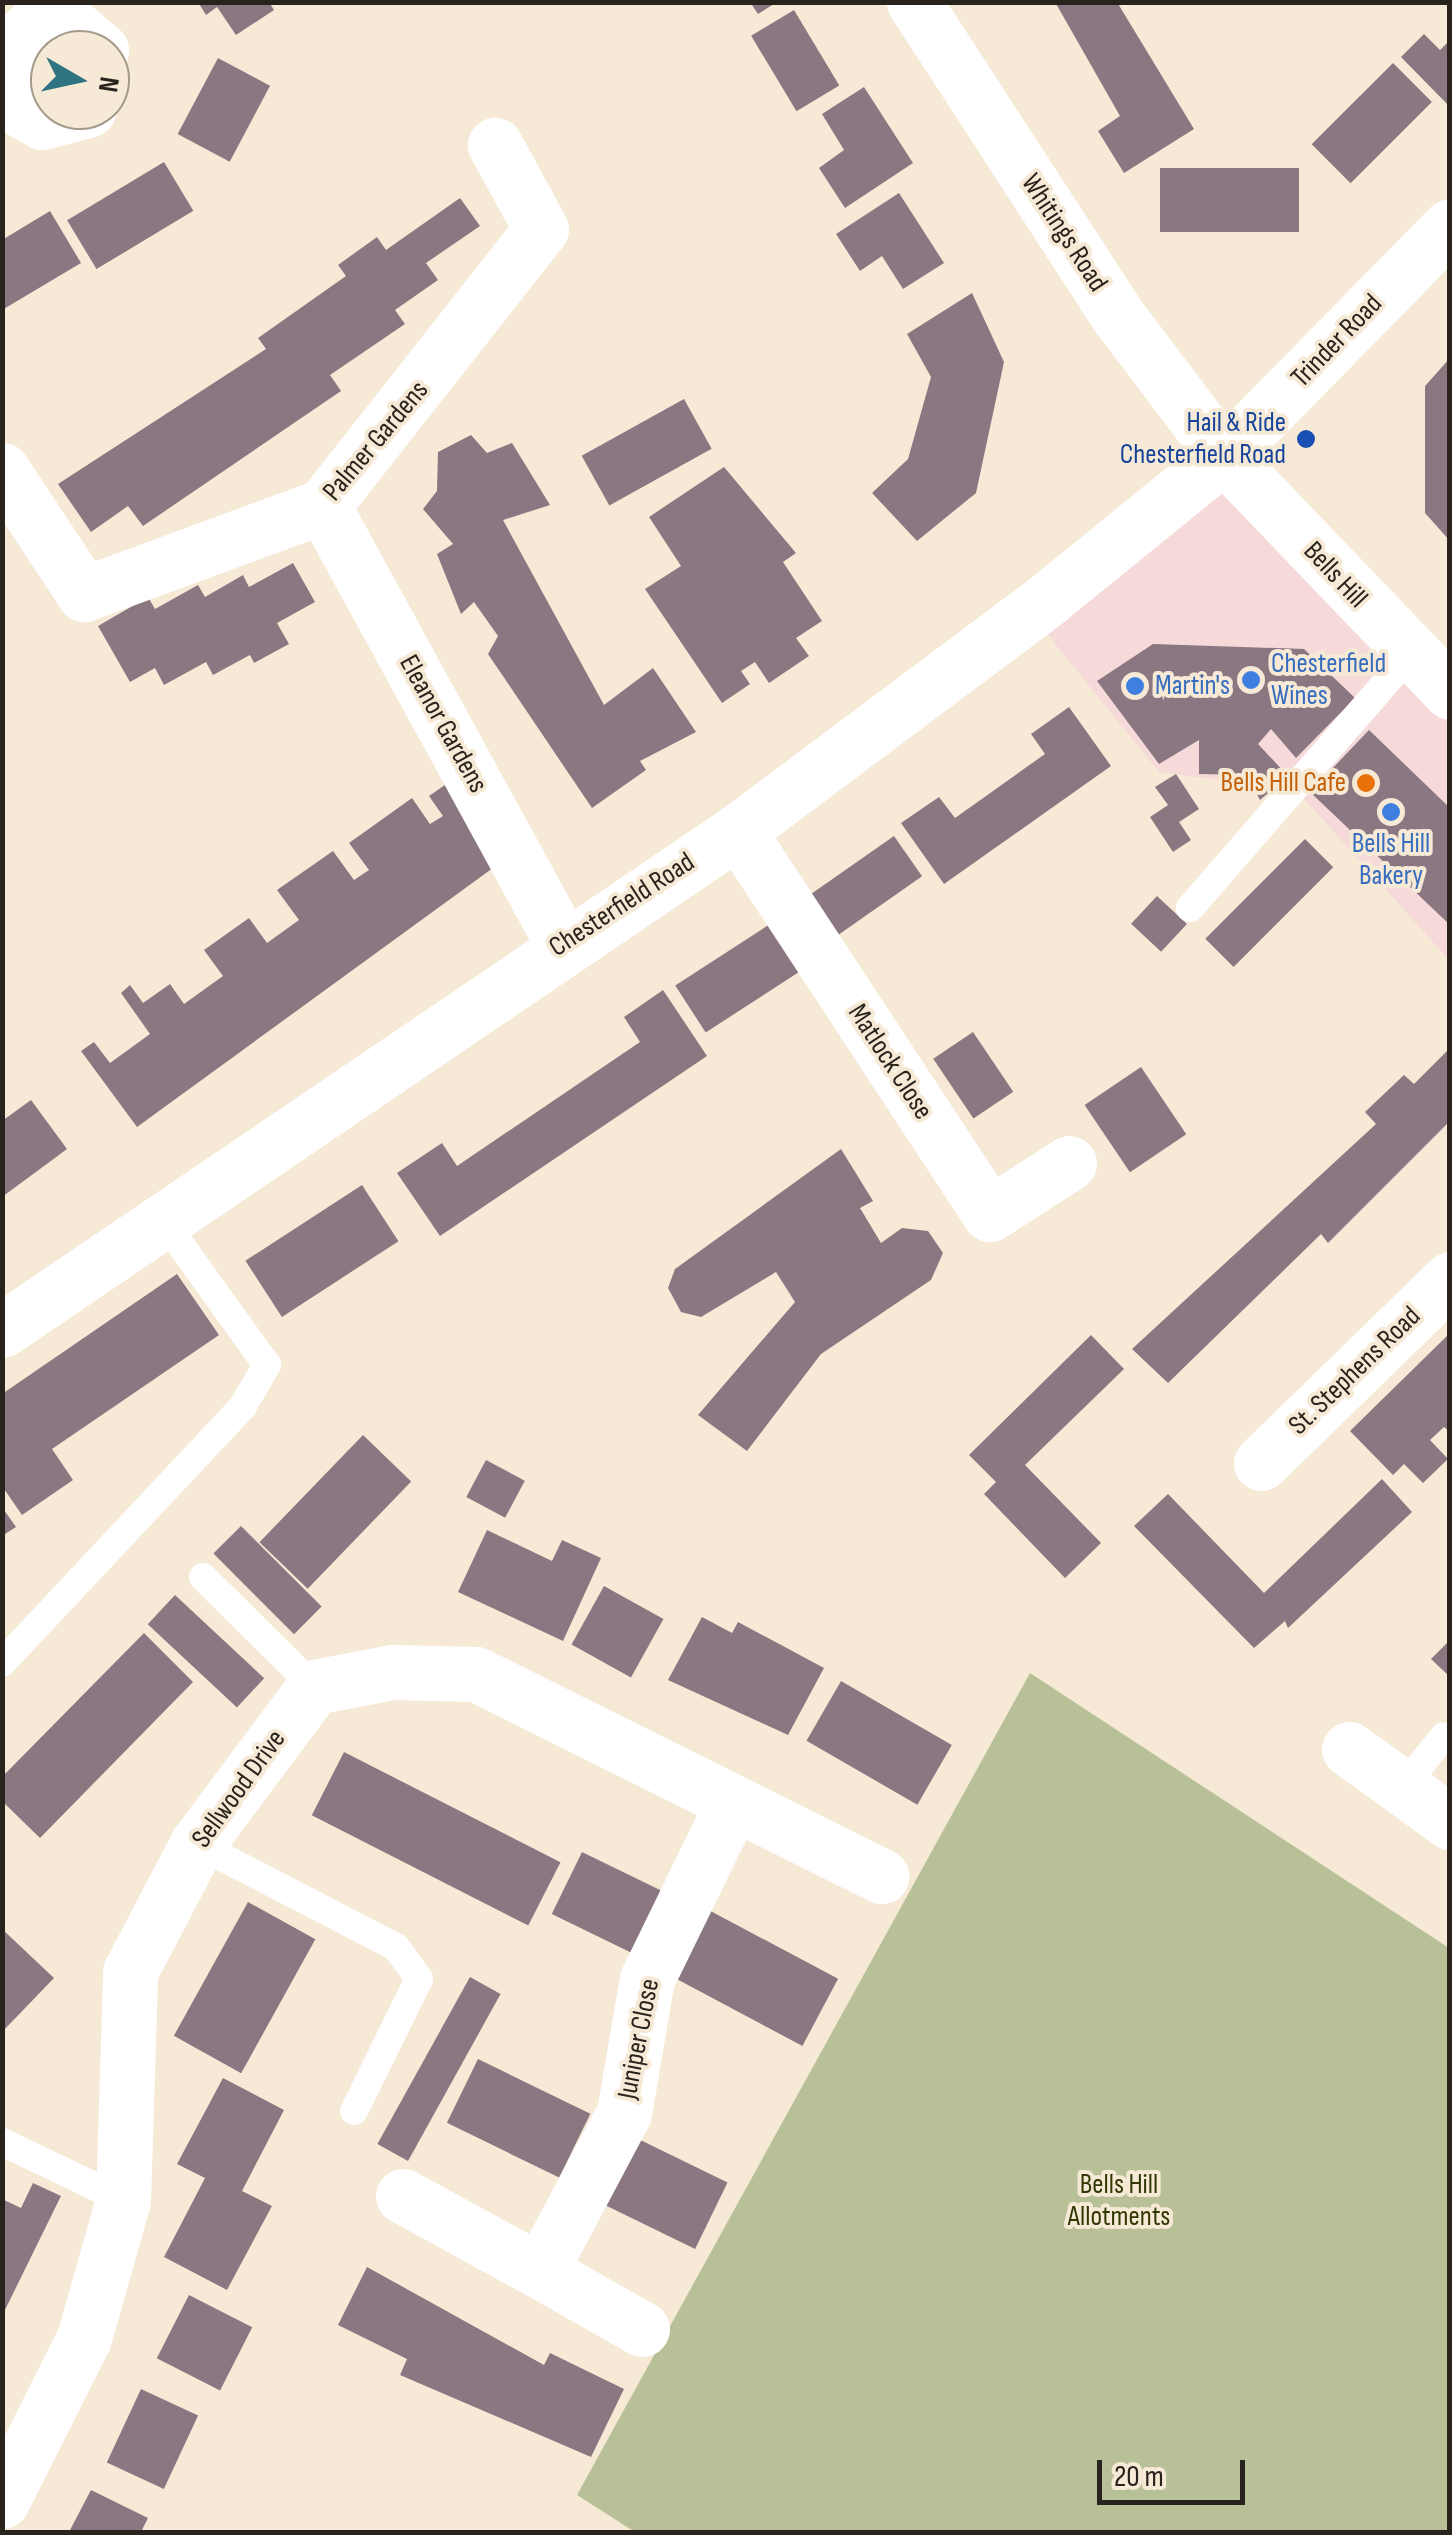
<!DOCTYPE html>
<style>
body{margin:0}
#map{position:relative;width:1452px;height:2535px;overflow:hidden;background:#f6ead7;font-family:"Sofia Sans Condensed",sans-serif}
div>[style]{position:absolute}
.commercial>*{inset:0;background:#f5dad9}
.green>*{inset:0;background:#b8c098}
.building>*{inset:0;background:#8a7781;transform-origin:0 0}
.lane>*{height:28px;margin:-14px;padding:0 14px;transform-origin:14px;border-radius:14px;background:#fff}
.street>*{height:55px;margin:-27.5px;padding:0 27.5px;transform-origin:27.5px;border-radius:27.5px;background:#fff}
.dots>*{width:28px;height:28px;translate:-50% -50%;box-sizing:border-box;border:5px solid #f6ead7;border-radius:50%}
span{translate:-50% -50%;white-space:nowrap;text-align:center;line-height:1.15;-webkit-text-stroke:8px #f6ead7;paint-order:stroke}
.street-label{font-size:28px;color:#28231c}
.transit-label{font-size:28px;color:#164399}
.right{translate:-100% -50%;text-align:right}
.shop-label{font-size:28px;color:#366cbe}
.left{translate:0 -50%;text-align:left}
.food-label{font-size:28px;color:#c56008}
.park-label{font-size:28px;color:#313703}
.frame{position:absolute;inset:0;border:5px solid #28231c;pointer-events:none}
.north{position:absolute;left:30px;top:30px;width:100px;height:100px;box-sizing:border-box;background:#f6ead7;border:2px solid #a49a8c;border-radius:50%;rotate:99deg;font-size:28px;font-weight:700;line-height:40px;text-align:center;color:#28231c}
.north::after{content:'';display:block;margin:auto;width:35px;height:45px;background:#2d7381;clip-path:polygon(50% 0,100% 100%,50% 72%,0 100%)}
.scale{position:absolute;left:1097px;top:2460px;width:148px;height:45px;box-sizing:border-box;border:5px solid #28231c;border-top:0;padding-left:12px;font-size:30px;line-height:35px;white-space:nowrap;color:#28231c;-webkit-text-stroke:8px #f6ead7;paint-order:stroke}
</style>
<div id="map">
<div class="commercial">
<i style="clip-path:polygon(1223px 458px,1449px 692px,1449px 960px,1296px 790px,1159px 772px,1030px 613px)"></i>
</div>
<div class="green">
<i style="clip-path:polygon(1030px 1673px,1449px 1948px,1449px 2532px,635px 2532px,577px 2495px)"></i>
</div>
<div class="building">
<i style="clip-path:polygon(198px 2px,269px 2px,274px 10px,236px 35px,217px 7px,206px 15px)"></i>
<i style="clip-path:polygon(750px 2px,777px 2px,758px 14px)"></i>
<i style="clip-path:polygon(1055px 2px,1117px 2px,1194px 129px,1124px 173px,1098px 131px,1120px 116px)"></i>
<i style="left:794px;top:10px;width:88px;height:50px;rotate:59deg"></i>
<i style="clip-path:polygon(1424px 34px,1440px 50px,1450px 40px,1450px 107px,1401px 57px)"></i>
<i style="left:218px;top:58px;width:59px;height:86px;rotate:28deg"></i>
<i style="left:1393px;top:63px;width:55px;height:115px;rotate:45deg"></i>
<i style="clip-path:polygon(864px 87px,913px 163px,845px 208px,819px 168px,844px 150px,822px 114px)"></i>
<i style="left:164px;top:162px;width:57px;height:113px;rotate:59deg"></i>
<i style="left:1299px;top:168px;width:64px;height:139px;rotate:90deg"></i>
<i style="clip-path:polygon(899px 193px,944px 263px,903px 289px,882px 256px,860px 271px,836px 234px)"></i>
<i style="clip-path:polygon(460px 198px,480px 226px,426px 263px,438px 280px,395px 310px,405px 324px,330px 375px,341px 391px,143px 526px,128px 506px,91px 532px,58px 484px,266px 349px,258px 338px,346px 276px,338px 265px,377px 237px,386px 250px)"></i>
<i style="clip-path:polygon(50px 211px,81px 263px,2px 310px,2px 240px)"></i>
<i style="clip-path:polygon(972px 293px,1004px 362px,976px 493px,917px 541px,872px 493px,908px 459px,931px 377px,907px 334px)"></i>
<i style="clip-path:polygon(1450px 358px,1450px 541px,1425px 513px,1425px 386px)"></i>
<i style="left:684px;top:399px;width:57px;height:117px;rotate:61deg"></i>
<i style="clip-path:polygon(471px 435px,487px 453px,512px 443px,550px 505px,503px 520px,604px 705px,653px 668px,696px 732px,640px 761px,646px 770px,592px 808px,488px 654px,498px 636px,474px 602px,461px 614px,437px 554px,453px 544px,423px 509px,437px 491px,438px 452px)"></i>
<i style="clip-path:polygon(724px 467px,796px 553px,783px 562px,822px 621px,796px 638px,809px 656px,769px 683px,755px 662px,741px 671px,750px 684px,722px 703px,645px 589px,681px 566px,649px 517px)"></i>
<i style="clip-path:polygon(293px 563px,315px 602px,277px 623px,289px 644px,254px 663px,250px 655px,213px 675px,206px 662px,164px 685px,155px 668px,130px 682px,98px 626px,148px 597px,155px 609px,198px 585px,205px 597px,243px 575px,249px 587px)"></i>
<i style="clip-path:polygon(1153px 644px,1304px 649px,1355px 698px,1296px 758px,1271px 729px,1258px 744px,1288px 776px,1260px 800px,1247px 775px,1199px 774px,1199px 740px,1159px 764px,1097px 681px)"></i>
<i style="clip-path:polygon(1069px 707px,1111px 766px,944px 884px,901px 823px,939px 797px,955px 818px,1045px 754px,1031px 734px)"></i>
<i style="clip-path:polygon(1369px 730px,1450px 808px,1450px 925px,1310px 792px)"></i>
<i style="clip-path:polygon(1176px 774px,1199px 809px,1179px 822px,1191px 840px,1173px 852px,1150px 817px,1168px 805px,1155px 787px)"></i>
<i style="clip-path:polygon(452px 780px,508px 857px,137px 1127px,81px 1051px,94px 1042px,110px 1063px,150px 1034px,121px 993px,130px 985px,143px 1003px,170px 984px,184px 1004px,223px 976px,204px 950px,249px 918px,267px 943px,299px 920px,277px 890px,333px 851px,354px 880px,369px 870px,349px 843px,412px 798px,430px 824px,443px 816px,429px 796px)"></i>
<i style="left:894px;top:836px;width:49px;height:106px;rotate:55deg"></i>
<i style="left:1305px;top:839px;width:40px;height:141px;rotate:45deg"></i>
<i style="left:1157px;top:896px;width:41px;height:38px;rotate:43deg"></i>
<i style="left:770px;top:924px;width:56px;height:113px;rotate:57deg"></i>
<i style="clip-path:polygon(663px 990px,707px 1056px,440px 1236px,397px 1173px,442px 1143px,457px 1166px,640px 1042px,624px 1017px)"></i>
<i style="left:973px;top:1032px;width:72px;height:48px;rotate:56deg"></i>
<i style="clip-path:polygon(1450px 1048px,1450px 1121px,1328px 1243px,1321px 1234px,1168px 1383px,1132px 1349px,1376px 1124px,1365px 1112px,1404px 1075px,1414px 1084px)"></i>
<i style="left:1141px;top:1067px;width:81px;height:68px;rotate:56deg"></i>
<i style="clip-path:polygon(31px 1100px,67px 1149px,2px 1197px,2px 1121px)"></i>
<i style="clip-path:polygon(841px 1149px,873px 1201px,860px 1208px,881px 1243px,902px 1228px,928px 1231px,943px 1253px,931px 1280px,821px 1354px,747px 1451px,698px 1415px,795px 1302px,776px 1272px,701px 1317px,681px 1312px,668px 1288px,675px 1269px)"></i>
<i style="left:362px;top:1185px;width:67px;height:139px;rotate:57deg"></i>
<i style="clip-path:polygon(177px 1274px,219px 1335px,52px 1449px,73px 1480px,22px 1515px,2px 1486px,2px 1394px)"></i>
<i style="clip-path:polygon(1450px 1333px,1450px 1432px,1444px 1427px,1430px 1440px,1448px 1459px,1423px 1483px,1404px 1464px,1393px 1475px,1350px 1431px)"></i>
<i style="clip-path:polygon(1091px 1335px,1124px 1369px,1025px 1465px,1101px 1543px,1065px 1578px,984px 1494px,996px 1482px,969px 1455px)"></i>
<i style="left:363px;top:1435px;width:67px;height:149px;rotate:44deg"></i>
<i style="left:486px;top:1460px;width:44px;height:42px;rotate:28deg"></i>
<i style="clip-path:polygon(1382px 1479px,1412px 1512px,1288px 1628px,1285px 1621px,1254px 1648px,1134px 1526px,1168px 1494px,1264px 1593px)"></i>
<i style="clip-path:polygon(2px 1507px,16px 1527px,2px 1536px)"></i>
<i style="left:241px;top:1526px;width:114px;height:39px;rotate:45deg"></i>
<i style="clip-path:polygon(487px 1530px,552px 1561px,562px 1540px,601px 1558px,563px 1641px,458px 1592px)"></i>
<i style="left:604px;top:1586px;width:68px;height:67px;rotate:29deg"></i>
<i style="left:175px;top:1595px;width:122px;height:40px;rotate:43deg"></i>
<i style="clip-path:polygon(702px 1617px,732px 1633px,738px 1622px,824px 1668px,788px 1735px,668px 1680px)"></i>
<i style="clip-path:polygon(144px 1633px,193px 1682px,40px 1838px,2px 1801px,2px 1777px)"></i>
<i style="clip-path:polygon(1450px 1640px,1450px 1677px,1431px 1659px)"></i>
<i style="left:841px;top:1681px;width:128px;height:69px;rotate:30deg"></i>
<i style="left:344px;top:1752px;width:243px;height:71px;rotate:27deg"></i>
<i style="left:582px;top:1852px;width:88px;height:69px;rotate:26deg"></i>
<i style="left:248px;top:1902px;width:77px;height:153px;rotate:29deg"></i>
<i style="left:703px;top:1907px;width:153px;height:76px;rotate:28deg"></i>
<i style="clip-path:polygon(2px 1929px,54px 1978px,2px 2032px)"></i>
<i style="left:470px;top:1977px;width:35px;height:191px;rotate:29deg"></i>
<i style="left:478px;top:2059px;width:125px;height:71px;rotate:26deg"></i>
<i style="clip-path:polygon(223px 2078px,284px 2110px,242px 2191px,272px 2206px,227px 2290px,164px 2257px,205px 2178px,177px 2164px)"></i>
<i style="left:626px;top:2133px;width:113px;height:74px;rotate:26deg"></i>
<i style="clip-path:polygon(33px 2183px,61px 2196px,2px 2316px,2px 2199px,21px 2208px)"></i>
<i style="clip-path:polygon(367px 2267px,544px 2365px,550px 2353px,624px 2389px,591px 2457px,400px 2375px,407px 2359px,338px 2325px)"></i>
<i style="left:189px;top:2295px;width:71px;height:71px;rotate:27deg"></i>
<i style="left:141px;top:2389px;width:63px;height:81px;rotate:25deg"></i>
<i style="clip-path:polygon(91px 2490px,148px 2518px,141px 2532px,69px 2532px)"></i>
</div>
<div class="lane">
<i style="left:1190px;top:908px;width:335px;rotate:-49deg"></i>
<i style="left:203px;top:1577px;width:156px;rotate:44.7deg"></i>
<i style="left:2px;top:1663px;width:352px;rotate:-46.8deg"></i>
<i style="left:243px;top:1406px;width:48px;rotate:-59.7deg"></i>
<i style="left:267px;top:1365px;width:183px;rotate:-125.7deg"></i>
<i style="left:1401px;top:1789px;width:68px;rotate:-50.9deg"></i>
<i style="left:197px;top:1844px;width:224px;rotate:27.4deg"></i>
<i style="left:396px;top:1947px;width:39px;rotate:54deg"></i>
<i style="left:419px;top:1979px;width:147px;rotate:116.2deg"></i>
<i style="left:2px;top:2142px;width:134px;rotate:25.6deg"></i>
</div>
<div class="street">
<i style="left:914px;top:2px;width:374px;rotate:57deg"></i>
<i style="left:1118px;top:316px;width:176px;rotate:52.9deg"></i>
<i style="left:1224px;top:456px;width:327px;rotate:46.2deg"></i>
<i style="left:2px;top:74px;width:25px;rotate:-78deg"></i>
<i style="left:7px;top:50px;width:42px;rotate:-44deg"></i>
<i style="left:37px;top:21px;width:30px"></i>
<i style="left:67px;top:21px;width:45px;rotate:40.5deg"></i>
<i style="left:2px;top:77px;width:34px;rotate:64deg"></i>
<i style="left:17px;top:108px;width:29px;rotate:29deg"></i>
<i style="left:42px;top:122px;width:48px;rotate:-14.6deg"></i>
<i style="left:2px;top:470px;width:149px;rotate:56.5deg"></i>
<i style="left:84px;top:594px;width:255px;rotate:-20.2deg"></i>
<i style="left:323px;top:506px;width:352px;rotate:-51.8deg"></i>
<i style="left:541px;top:229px;width:96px;rotate:-118.7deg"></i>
<i style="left:323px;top:506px;width:497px;rotate:61.3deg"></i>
<i style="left:738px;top:831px;width:458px;rotate:56.7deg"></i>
<i style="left:990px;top:1214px;width:94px;rotate:-32.8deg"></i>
<i style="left:2px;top:1330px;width:889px;rotate:-34.14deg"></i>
<i style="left:738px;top:831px;width:389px;rotate:-36.8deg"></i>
<i style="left:1049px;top:598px;width:225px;rotate:-39.1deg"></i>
<i style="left:1224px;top:456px;width:322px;rotate:-45.5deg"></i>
<i style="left:1261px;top:1463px;width:264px;rotate:-44.2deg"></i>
<i style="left:1349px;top:1749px;width:125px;rotate:35.9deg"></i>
<i style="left:403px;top:2196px;width:156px;rotate:28.7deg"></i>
<i style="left:642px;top:2329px;width:117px;rotate:-150.4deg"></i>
<i style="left:540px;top:2271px;width:179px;rotate:-62deg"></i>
<i style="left:624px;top:2113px;width:136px;rotate:-80.3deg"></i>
<i style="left:647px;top:1979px;width:191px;rotate:-64deg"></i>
<i style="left:2px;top:2501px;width:182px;rotate:-63.3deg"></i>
<i style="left:84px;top:2338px;width:143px;rotate:-74.2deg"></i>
<i style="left:123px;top:2200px;width:228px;rotate:-88.2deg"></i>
<i style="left:130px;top:1972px;width:144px;rotate:-62.4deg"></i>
<i style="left:197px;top:1844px;width:196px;rotate:-53.3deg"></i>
<i style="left:314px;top:1687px;width:80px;rotate:-10.8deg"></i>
<i style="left:393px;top:1672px;width:83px;rotate:1.4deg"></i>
<i style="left:476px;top:1674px;width:453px;rotate:26.5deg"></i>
</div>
<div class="dots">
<i style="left:1306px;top:439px;background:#1a4fb4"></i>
<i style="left:1251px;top:680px;background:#3f7fe0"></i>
<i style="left:1135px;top:686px;background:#3f7fe0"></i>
<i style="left:1366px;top:783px;background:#e8710a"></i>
<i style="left:1391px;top:812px;background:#3f7fe0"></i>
</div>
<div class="street-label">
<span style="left:1064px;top:233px;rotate:57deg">Whitings Road</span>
<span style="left:1337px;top:341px;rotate:-46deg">Trinder Road</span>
<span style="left:376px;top:441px;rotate:-50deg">Palmer Gardens</span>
<span style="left:1335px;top:575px;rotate:47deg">Bells Hill</span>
<span style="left:443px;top:724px;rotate:61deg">Eleanor Gardens</span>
<span style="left:622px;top:905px;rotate:-33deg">Chesterfield Road</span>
<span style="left:890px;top:1062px;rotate:57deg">Matlock Close</span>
<span style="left:1355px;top:1371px;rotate:-44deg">St. Stephens Road</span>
<span style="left:239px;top:1789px;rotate:-54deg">Sellwood Drive</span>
<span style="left:639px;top:2039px;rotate:-79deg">Juniper Close</span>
</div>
<div class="transit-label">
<span class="right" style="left:1286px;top:439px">Hail &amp; Ride<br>Chesterfield Road</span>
</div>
<div class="shop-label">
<span class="left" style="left:1271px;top:680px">Chesterfield<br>Wines</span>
<span class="left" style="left:1155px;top:686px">Martin's</span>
<span style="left:1391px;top:860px">Bells Hill<br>Bakery</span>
</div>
<div class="food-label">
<span class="right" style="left:1346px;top:783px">Bells Hill Cafe</span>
</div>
<div class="park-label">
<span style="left:1119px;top:2201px">Bells Hill<br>Allotments</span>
</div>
<div class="frame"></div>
<div class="north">N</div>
<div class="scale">20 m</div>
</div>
